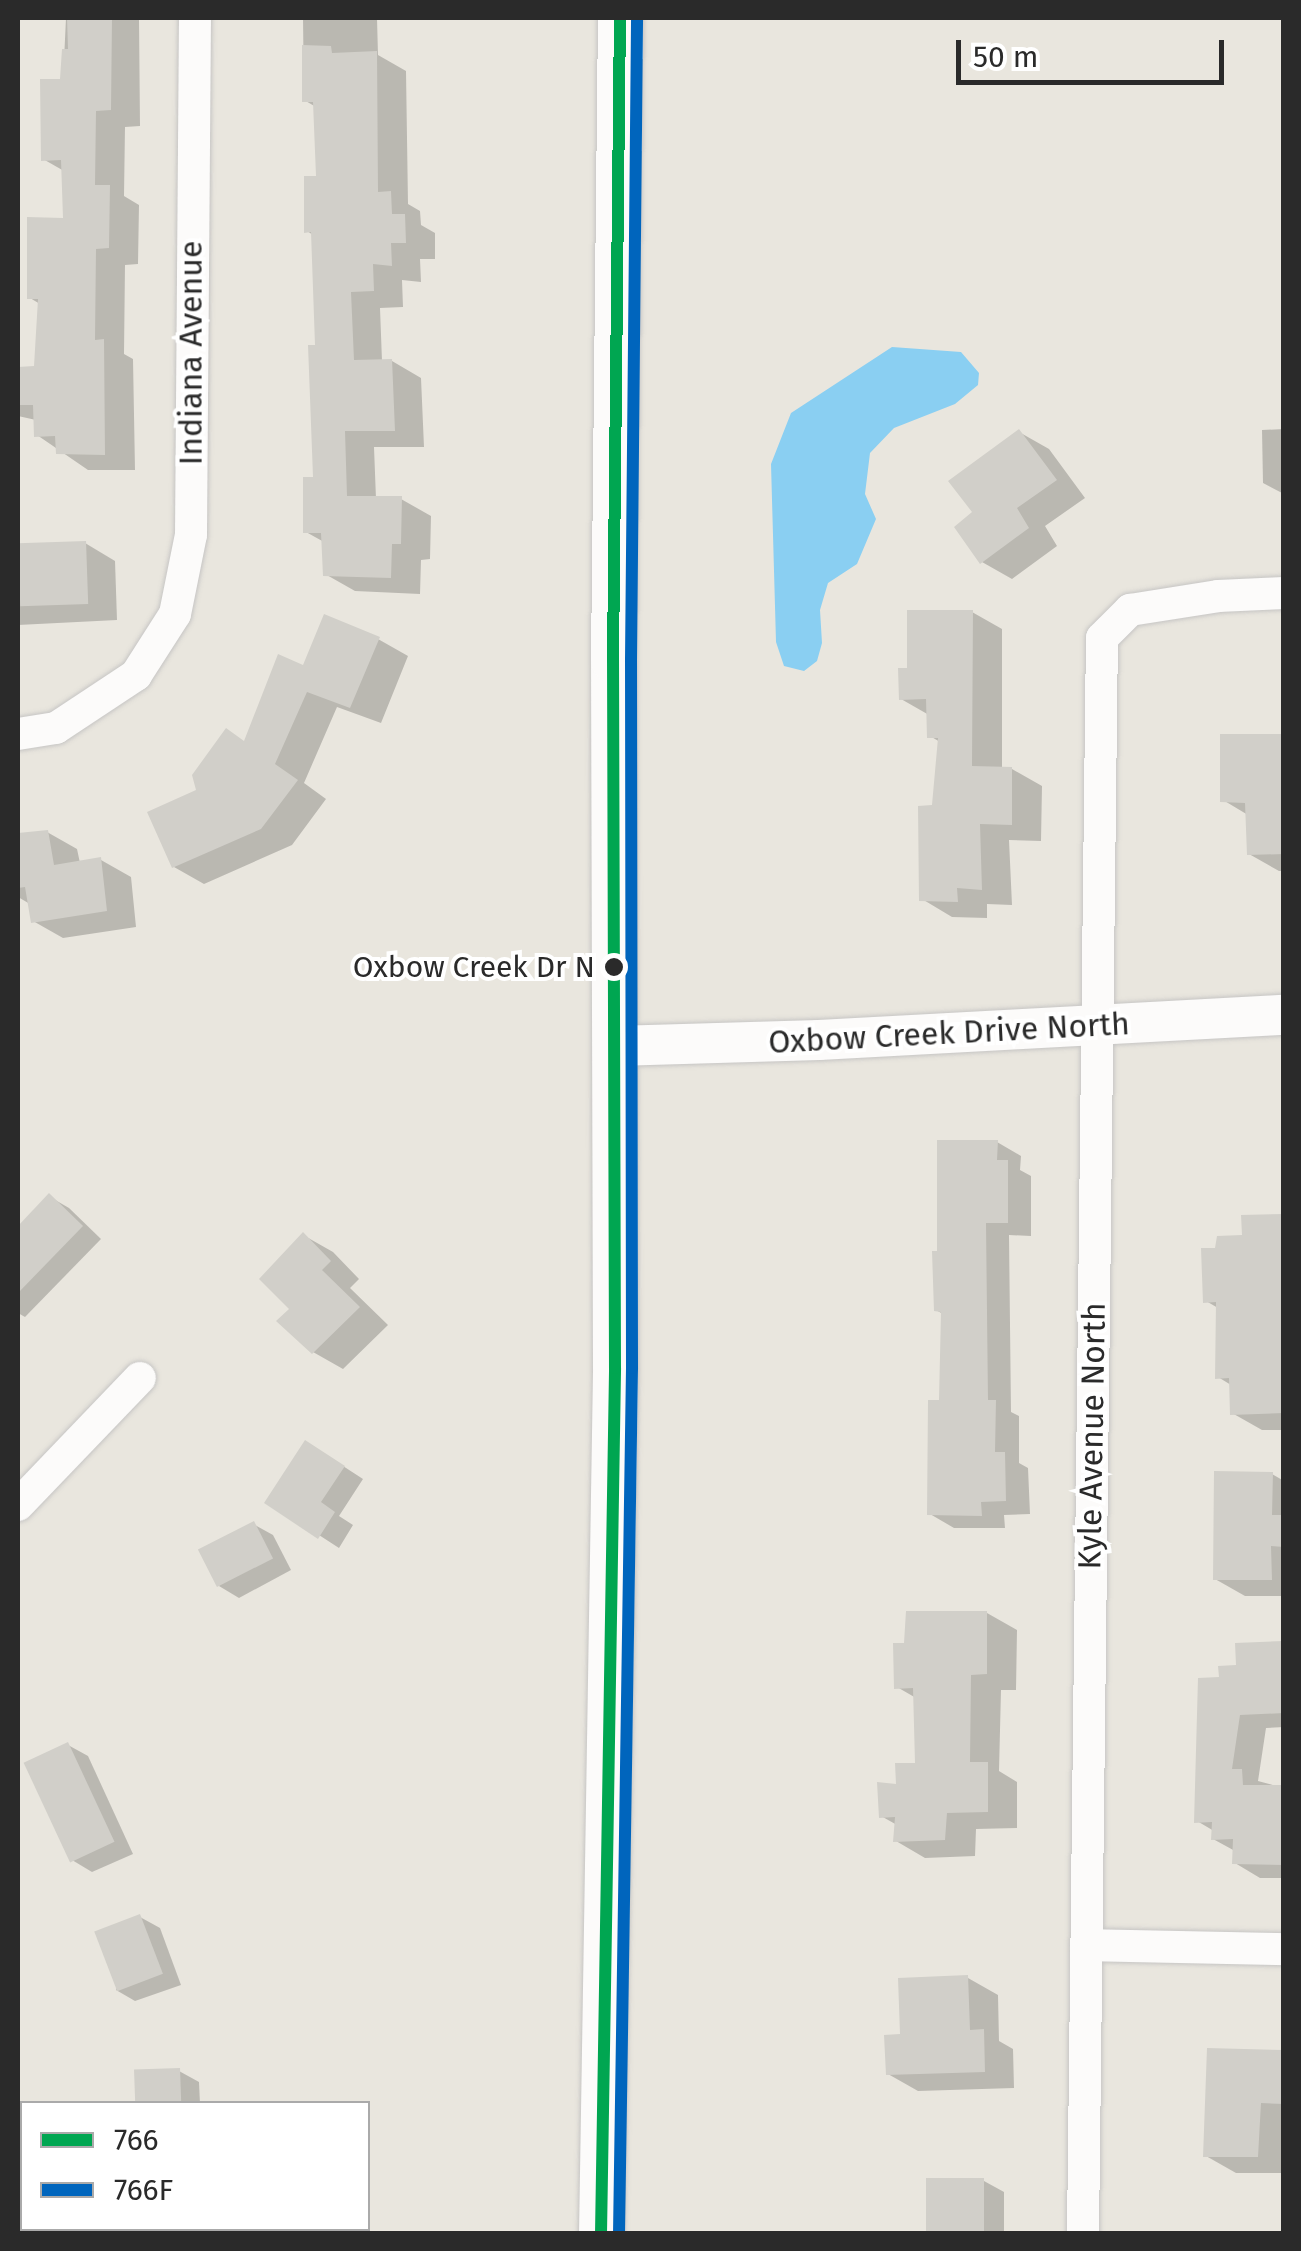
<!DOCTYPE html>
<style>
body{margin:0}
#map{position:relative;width:1301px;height:2251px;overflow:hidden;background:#e9e6de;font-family:"Fira Sans",sans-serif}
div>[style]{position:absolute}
.water>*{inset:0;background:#8acff2}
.shadow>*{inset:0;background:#0003}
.building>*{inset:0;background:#d1cfc9;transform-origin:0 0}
.roads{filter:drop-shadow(0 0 2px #c6c5c4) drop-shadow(0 0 2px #c6c5c4)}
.minor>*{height:32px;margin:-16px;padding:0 16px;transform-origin:16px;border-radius:16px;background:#fcfbfa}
.tertiary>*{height:40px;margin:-20px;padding:0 20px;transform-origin:20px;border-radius:20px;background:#fcfbfa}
.secondary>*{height:45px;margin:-22.5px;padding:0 22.5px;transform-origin:22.5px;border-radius:22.5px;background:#fcfbfa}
.bus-1>*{height:12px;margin:-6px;padding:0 6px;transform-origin:6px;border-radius:6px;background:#00a651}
.bus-2>*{height:12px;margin:-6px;padding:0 6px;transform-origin:6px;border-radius:6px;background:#0065bd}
.dots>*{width:28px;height:28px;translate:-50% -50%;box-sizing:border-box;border:5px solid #fff;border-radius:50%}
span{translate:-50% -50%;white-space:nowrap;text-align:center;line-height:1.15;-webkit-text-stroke:8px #fff;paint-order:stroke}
.bus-label{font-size:30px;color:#2a2a2a}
.right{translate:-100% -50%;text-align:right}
.street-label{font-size:32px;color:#2a2a2a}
.frame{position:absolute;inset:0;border:20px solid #2a2a2a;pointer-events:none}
.legend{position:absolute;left:20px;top:2101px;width:350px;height:130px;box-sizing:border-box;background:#fff;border:2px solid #aaa;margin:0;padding:12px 18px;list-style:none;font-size:30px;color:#2a2a2a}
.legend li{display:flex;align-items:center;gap:20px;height:50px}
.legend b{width:50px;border:2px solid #aaa}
.scale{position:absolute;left:956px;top:40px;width:268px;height:45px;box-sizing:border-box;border:5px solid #2a2a2a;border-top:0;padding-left:12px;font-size:30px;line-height:35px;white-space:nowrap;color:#2a2a2a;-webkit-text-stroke:8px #fff;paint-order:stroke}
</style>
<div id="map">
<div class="water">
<i style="clip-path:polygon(892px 347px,961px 352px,979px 373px,978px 385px,955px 404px,894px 428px,870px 453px,865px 494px,876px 519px,857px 564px,828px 583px,820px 610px,822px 643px,817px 661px,804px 671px,784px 666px,776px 642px,771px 464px,791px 413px)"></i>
</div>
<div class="shadow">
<i style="clip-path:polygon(66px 18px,139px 18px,140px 126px,125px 127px,124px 196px,139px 205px,138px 264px,125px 265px,124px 354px,133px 359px,135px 470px,88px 470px,37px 435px,36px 420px,18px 416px,18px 369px,37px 369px,40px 304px,30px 298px,66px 221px,64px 171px,43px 159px,63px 81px)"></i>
<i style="clip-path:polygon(303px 18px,377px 18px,378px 55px,406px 71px,408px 204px,420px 211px,421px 225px,435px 233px,435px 259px,420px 259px,421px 282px,402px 280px,403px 307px,380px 308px,382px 361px,392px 361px,421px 378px,424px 447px,374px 447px,376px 499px,401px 499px,431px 516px,430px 559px,421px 560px,420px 594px,355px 591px,325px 574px,324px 542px,306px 532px,315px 480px,317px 348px,313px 235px,307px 231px,318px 178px,316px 107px,304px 100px)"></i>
<i style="clip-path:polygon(1284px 429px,1284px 494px,1263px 483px,1262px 430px)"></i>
<i style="clip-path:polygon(1019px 432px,1049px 449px,1085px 498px,1045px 526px,1057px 546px,1012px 579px,982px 562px,975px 513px)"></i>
<i style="clip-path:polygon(85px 543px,115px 561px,117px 620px,18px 625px,18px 546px)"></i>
<i style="clip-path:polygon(972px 612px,1002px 629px,1002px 769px,1012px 769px,1042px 786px,1041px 841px,1009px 840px,1012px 905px,987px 904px,987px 918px,952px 917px,922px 899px,940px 742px,930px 736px,929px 715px,901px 699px,909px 671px)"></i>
<i style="clip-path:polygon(378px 639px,408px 656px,381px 723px,337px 707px,304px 783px,326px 799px,292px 845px,204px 884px,174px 867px,199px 792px,246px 743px,304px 668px)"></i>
<i style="clip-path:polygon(1284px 736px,1284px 871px,1279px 871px,1249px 854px,1248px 815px,1223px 800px)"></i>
<i style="clip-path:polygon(47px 832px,77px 849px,80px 863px,101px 860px,131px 877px,136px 927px,63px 938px,33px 921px,30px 904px,18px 897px,18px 835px)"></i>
<i style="clip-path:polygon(997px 1142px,1021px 1156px,1020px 1170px,1031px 1176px,1031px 1236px,1009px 1235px,1011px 1412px,1019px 1416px,1019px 1463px,1028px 1468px,1030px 1514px,1004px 1515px,1005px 1528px,954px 1528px,930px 1514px,941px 1402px,943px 1314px,936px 1310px,940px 1254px)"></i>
<i style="clip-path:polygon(50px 1197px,69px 1208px,101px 1239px,25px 1317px,18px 1313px,18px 1230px)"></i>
<i style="clip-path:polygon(1284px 1216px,1284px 1430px,1262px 1430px,1232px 1413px,1231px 1385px,1218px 1377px,1218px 1308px,1206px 1301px,1217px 1250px)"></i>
<i style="clip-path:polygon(303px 1235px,333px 1252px,359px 1279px,350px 1288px,388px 1325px,343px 1369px,313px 1352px,293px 1309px)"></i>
<i style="clip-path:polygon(326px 1455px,363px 1479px,339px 1516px,353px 1525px,339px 1548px,268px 1502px)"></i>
<i style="clip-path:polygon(1272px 1474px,1284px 1481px,1284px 1596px,1245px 1596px,1215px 1579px)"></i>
<i style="clip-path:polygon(253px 1524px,273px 1535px,291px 1570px,239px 1598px,219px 1586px)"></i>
<i style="clip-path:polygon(987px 1613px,1017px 1630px,1016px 1690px,1001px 1690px,999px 1771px,1017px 1782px,1017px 1828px,976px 1829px,975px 1856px,925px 1858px,896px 1841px,897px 1825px,881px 1816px,898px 1786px,918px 1765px,916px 1698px,897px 1687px,907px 1645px)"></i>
<i style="clip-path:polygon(1283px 1643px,1284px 1727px,1266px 1728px,1258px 1781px,1284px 1788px,1284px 1878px,1260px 1878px,1235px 1863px,1235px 1851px,1213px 1839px,1214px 1831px,1197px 1821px,1221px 1680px)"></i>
<i style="clip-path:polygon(68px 1745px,88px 1756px,133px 1854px,92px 1872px,72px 1860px)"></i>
<i style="clip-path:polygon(140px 1917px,160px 1928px,181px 1985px,135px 2001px,116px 1990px)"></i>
<i style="clip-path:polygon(968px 1978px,998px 1995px,999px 2041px,1013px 2049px,1014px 2088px,918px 2091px,888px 2074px,902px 2037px)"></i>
<i style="clip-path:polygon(1284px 2052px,1284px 2173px,1236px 2173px,1206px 2156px)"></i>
<i style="clip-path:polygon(179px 2071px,199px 2082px,200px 2104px,139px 2104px)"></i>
<i style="clip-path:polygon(984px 2181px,1004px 2192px,1004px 2234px,928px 2234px)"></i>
</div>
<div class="building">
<i style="clip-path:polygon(67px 18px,112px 18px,111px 110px,96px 111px,95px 185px,110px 185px,109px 248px,96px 249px,95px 340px,104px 339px,105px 455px,56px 454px,55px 436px,34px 437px,33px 405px,18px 405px,18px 367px,34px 366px,38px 299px,27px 299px,27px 217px,63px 218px,61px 160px,41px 161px,40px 79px,60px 79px,62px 49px,68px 49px)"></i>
<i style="clip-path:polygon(302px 45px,331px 46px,332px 53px,377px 51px,378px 192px,391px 191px,392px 214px,405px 214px,406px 243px,391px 243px,392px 266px,373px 264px,374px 291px,351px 292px,354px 360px,392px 359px,395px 431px,345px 431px,347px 496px,402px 496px,401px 544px,392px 544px,391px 578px,323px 576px,321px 533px,303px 533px,303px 477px,313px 477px,308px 345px,315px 345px,311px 232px,304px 233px,304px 176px,316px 176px,313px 102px,302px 102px)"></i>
<i style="clip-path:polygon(1019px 429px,1057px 480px,1017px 508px,1029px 528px,980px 564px,954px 527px,972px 512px,948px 481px)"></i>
<i style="left:86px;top:541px;width:63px;height:68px;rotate:88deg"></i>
<i style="clip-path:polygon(907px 610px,973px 610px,972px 766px,1012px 767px,1012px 825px,980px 824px,982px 890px,957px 888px,958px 902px,919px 901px,918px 806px,932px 805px,938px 738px,927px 738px,926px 699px,899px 700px,898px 668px,907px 668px)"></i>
<i style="clip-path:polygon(324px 614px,380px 637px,350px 708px,307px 692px,275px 764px,298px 780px,261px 829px,172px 868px,147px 812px,196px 790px,192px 775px,226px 728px,244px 741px,278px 654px,303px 665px)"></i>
<i style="clip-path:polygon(1220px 734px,1284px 734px,1284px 854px,1247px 855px,1245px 803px,1220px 802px)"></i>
<i style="clip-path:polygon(48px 830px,54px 865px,101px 857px,107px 911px,31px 923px,25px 887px,18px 888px,18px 833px)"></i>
<i style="clip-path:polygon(937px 1140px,998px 1140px,997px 1160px,1008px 1160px,1008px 1223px,986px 1223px,988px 1400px,996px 1400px,995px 1452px,1005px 1452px,1006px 1501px,981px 1502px,982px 1516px,927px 1515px,928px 1400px,939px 1400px,941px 1312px,934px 1311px,932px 1251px,937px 1251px)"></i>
<i style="clip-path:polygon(49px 1193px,83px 1226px,18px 1293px,18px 1226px)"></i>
<i style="clip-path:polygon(1284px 1214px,1284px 1413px,1230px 1415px,1229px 1378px,1215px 1379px,1216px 1302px,1203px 1303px,1201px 1248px,1215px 1248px,1217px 1236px,1242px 1235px,1241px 1215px)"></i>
<i style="clip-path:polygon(303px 1232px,331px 1261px,322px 1270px,360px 1307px,312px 1354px,276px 1321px,289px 1309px,259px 1279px)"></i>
<i style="clip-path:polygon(305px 1440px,345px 1466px,321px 1502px,335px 1512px,318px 1539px,264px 1503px)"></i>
<i style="clip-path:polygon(1214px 1471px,1273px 1472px,1272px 1515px,1284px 1515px,1284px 1547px,1271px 1546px,1272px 1580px,1213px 1580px)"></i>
<i style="left:254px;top:1521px;width:42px;height:63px;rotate:63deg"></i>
<i style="clip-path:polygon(906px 1611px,987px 1611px,987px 1674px,971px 1675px,970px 1762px,988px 1762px,988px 1812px,947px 1813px,945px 1840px,893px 1842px,895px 1817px,879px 1818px,877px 1782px,896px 1784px,895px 1763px,915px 1763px,913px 1688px,894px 1689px,893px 1643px,904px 1643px)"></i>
<i style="clip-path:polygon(1283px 1641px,1284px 1713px,1240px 1715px,1232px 1769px,1242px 1769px,1243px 1785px,1284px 1785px,1284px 1865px,1232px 1864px,1233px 1839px,1211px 1840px,1212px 1822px,1194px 1823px,1198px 1678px,1219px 1677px,1218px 1666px,1236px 1665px,1235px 1643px)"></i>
<i style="left:68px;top:1742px;width:110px;height:49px;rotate:65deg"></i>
<i style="left:140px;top:1914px;width:64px;height:49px;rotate:69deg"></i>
<i style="clip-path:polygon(968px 1975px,970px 2030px,984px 2029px,985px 2072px,886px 2075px,884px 2035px,900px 2034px,898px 1978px)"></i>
<i style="clip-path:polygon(1207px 2048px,1284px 2050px,1284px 2104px,1261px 2103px,1258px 2157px,1203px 2157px)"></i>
<i style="left:180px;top:2068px;width:36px;height:46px;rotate:88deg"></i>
<i style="left:926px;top:2178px;width:58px;height:56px"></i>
</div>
<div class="roads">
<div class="minor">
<i style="left:18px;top:734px;width:38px;rotate:-9deg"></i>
<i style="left:56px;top:728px;width:96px;rotate:-33.5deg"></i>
<i style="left:136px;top:675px;width:72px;rotate:-57.4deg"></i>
<i style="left:175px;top:614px;width:81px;rotate:-78.6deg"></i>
<i style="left:191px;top:535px;width:517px;rotate:-89.56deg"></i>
<i style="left:18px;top:1505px;width:176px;rotate:-46.2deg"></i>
<i style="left:1086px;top:1945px;width:198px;rotate:1.2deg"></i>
<i style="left:18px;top:2140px;width:63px;rotate:86.4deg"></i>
<i style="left:24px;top:2228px;width:6px;rotate:81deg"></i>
<i style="left:1083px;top:2234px;width:1596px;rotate:-89.32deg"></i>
<i style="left:1102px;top:638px;width:40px;rotate:-45deg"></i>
<i style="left:1130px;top:610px;width:89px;rotate:-9deg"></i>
<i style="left:1218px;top:596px;width:66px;rotate:-2.6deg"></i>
</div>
<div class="tertiary">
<i style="left:615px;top:1046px;width:204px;rotate:-1.7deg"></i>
<i style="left:819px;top:1040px;width:466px;rotate:-3.1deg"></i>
</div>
<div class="secondary">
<i style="left:601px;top:2234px;width:866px;rotate:-89.07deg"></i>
<i style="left:615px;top:1368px;width:708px;rotate:-90.16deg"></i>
<i style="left:613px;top:660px;width:642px;rotate:-89.38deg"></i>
</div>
</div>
<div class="bus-1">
<i style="left:601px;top:2234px;width:866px;rotate:-89.07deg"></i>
<i style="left:615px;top:1368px;width:708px;rotate:-90.16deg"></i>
<i style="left:613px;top:660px;width:642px;rotate:-89.38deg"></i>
</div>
<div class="bus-2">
<i style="left:619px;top:2234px;width:866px;rotate:-89.14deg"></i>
<i style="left:632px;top:1368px;width:708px;rotate:-90.08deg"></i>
<i style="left:631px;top:660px;width:642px;rotate:-89.46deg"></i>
</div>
<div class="dots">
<i style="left:614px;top:967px;background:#2a2a2a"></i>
</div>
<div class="bus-label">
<span class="right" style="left:595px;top:967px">Oxbow Creek Dr N</span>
</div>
<div class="street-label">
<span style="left:191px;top:353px;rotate:-90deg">Indiana Avenue</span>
<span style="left:949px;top:1033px;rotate:-3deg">Oxbow Creek Drive North</span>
<span style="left:1092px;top:1436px;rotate:-89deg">Kyle Avenue North</span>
</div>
<div class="frame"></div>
<ul class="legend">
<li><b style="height:12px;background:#00a651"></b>766</li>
<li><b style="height:12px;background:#0065bd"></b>766F</li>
</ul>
<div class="scale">50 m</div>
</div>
